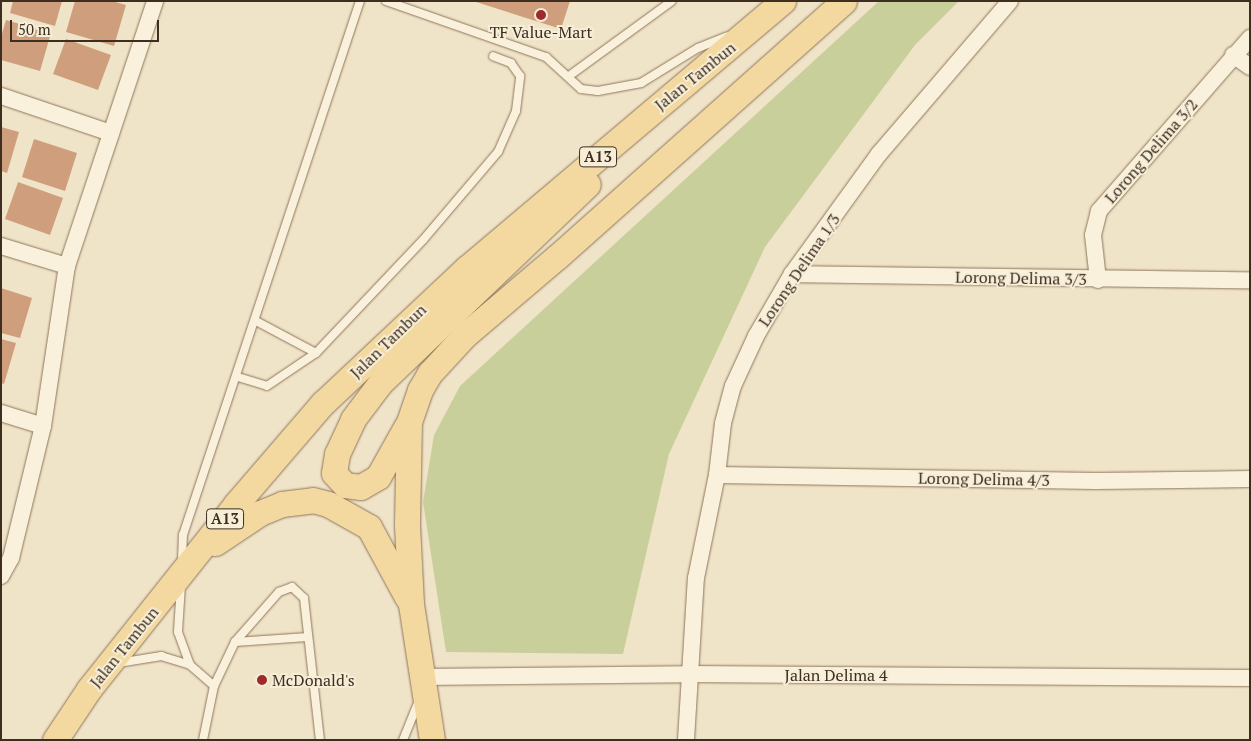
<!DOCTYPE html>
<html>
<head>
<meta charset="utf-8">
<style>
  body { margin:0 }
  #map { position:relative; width:1251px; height:741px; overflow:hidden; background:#f0e4c8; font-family:"PT Serif",serif }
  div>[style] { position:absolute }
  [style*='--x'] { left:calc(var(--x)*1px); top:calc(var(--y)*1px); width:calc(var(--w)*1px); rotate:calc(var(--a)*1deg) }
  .green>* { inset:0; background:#c9cf9b }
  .building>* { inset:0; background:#cf9f7d }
  .roads { filter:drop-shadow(0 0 1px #8d765c) drop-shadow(0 0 1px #8d765c) }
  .service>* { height:8px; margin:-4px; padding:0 4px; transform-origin:4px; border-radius:4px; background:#faf1dc }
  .minor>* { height:16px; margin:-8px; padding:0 8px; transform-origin:8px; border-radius:8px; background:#faf1dc }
  .primary>* { height:25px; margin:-12.5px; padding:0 12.5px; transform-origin:12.5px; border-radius:12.5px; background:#f3d9a0 }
  .dots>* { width:14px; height:14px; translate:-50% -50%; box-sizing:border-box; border:2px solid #f7eed8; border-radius:50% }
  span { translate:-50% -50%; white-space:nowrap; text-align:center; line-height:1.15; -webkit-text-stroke:4px #f7eed8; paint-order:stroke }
  .shield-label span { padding:1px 4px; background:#f7eed8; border:1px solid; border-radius:4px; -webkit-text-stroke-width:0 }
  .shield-label { font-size:15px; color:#3d2e20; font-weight:700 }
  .poi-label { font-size:16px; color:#3d2e20 }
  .left { translate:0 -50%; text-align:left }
  .street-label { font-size:16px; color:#3d2e20 }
  .frame { position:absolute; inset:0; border:2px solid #3d2e20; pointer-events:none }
  .scale { position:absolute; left:10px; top:20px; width:149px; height:22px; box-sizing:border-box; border:2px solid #3d2e20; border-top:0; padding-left:6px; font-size:15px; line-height:18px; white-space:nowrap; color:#3d2e20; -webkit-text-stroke:4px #f7eed8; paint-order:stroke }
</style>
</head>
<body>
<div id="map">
  <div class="green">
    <div style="clip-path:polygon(879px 1px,959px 1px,915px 45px,765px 247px,669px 454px,623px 654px,446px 652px,423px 502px,434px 435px,460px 386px)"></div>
  </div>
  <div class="building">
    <div style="clip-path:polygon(13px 1px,62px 1px,55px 26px,10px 13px)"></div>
    <div style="clip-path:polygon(75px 1px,112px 1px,126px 5px,114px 46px,66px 32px)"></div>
    <div style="clip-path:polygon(473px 1px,570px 1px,561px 29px)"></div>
    <div style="clip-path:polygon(6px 20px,51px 33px,40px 71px,1px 60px,1px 37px)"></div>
    <div style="clip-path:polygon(66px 39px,111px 55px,98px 90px,53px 74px)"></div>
    <div style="clip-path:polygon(1px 127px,19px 132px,7px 173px,1px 171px)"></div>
    <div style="clip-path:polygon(34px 139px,77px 153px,65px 191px,22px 177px)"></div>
    <div style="clip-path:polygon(18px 182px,63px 198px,50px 235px,5px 219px)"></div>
    <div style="clip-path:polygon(1px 288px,32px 298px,20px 338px,1px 333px)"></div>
    <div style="clip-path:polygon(1px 339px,16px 343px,4px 384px,1px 383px)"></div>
  </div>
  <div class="roads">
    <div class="service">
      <div style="--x:386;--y:1;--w:170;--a:19.3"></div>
      <div style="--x:546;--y:57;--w:47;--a:42.4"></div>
      <div style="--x:581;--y:89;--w:17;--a:7"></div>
      <div style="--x:598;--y:91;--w:44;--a:-10.5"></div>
      <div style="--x:641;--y:83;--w:67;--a:-31.6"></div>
      <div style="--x:698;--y:48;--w:31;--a:-22"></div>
      <div style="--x:569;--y:76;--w:127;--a:-36.1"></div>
      <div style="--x:256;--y:321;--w:68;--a:28.1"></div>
      <div style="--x:238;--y:377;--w:30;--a:17"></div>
      <div style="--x:267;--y:386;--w:59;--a:-34"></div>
      <div style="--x:316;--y:353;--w:156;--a:-46.6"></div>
      <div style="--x:423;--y:240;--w:116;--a:-49.6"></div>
      <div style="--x:498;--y:152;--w:45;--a:-66.3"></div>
      <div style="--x:516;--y:111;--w:35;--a:-83"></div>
      <div style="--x:520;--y:76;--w:16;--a:-125"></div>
      <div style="--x:511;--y:63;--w:19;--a:-159"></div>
      <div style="--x:182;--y:561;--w:26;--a:-88"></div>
      <div style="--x:183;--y:535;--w:563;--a:-71.66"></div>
      <div style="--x:181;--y:585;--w:47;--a:93.7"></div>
      <div style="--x:178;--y:632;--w:35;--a:70"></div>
      <div style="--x:235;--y:642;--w:73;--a:-3.9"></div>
      <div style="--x:118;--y:663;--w:44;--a:-9.2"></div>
      <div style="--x:161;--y:656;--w:30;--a:17"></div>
      <div style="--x:190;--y:665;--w:32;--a:41"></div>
      <div style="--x:203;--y:740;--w:55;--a:-78.5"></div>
      <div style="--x:214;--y:686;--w:49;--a:-64.5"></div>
      <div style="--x:235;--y:642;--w:67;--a:-48.7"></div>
      <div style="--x:279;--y:592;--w:14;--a:-21"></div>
      <div style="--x:292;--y:587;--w:16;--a:43"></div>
      <div style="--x:304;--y:598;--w:143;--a:83.6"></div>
      <div style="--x:403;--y:740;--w:40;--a:-68"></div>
    </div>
    <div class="minor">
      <div style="--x:1233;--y:55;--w:21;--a:35"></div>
      <div style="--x:1;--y:96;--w:116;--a:18.6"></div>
      <div style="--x:1;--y:246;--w:69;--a:16.9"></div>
      <div style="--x:792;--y:274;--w:458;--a:0.8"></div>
      <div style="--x:1098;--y:280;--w:45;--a:-96.3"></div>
      <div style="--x:1093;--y:235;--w:25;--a:-76"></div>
      <div style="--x:1099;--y:211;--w:230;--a:-48.9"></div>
      <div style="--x:1;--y:413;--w:44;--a:17.2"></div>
      <div style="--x:717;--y:475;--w:379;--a:0.9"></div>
      <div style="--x:1096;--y:481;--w:154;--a:-0.7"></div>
      <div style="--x:1;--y:576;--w:21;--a:-61"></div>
      <div style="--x:11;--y:558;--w:136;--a:-76.4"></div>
      <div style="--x:43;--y:426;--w:162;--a:-81.5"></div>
      <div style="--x:67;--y:266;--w:279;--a:-71.6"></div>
      <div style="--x:422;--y:677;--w:266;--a:-0.6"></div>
      <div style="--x:688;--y:674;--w:562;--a:0.41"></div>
      <div style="--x:686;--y:740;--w:162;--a:-86.5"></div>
      <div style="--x:696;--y:578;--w:105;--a:-78.5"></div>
      <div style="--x:717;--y:475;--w:52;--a:-83.4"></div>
      <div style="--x:723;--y:423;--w:38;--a:-75"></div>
      <div style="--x:733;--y:386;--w:55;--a:-65.3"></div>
      <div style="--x:756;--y:336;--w:72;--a:-59.9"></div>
      <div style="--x:792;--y:274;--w:148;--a:-54.1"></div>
      <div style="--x:879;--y:154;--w:201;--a:-49.4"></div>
    </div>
    <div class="primary">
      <div style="--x:406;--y:427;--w:57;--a:119.2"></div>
      <div style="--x:378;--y:477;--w:20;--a:150"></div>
      <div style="--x:361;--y:487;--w:16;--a:-173"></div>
      <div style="--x:345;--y:485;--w:16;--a:-133"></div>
      <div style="--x:334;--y:473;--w:19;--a:-81"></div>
      <div style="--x:337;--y:454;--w:38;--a:-65"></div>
      <div style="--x:353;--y:419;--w:46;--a:-52.9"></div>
      <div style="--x:381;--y:382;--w:286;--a:-43.7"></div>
      <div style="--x:215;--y:543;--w:54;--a:-33.7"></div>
      <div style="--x:260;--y:513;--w:24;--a:-22"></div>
      <div style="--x:282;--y:504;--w:31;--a:-7"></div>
      <div style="--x:313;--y:500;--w:16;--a:15"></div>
      <div style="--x:328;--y:504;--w:47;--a:29.3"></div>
      <div style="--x:369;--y:527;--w:80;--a:61.5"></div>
      <div style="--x:55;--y:740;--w:61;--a:-56.3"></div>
      <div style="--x:89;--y:689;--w:236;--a:-51.5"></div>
      <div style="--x:236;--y:504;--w:133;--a:-49.3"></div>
      <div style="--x:323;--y:403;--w:197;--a:-43.2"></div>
      <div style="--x:467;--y:268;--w:414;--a:-40.2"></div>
      <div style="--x:432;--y:740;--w:138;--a:-98.8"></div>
      <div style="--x:411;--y:604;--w:79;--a:-92.9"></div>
      <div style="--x:407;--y:525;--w:103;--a:-88.9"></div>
      <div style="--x:409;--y:422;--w:34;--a:-71"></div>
      <div style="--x:420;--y:390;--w:20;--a:-60"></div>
      <div style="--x:430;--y:373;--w:50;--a:-47.4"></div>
      <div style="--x:464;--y:336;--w:123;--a:-40.4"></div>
      <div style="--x:558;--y:256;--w:383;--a:-41.7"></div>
    </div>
  </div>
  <div class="dots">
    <div style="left:541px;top:15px;background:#9e2a2b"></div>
    <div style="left:262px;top:680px;background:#9e2a2b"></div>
  </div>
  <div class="shield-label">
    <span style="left:598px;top:157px">A13</span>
    <span style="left:225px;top:519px">A13</span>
  </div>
  <div class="poi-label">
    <span style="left:541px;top:32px">TF Value-Mart</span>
    <span class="left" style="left:272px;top:680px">McDonald's</span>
  </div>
  <div class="street-label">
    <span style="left:695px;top:76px;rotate:-39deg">Jalan Tambun</span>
    <span style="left:1151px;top:151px;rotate:-49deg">Lorong Delima 3/2</span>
    <span style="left:799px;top:270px;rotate:-56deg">Lorong Delima 1/3</span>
    <span style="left:1021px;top:278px;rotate:1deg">Lorong Delima 3/3</span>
    <span style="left:388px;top:341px;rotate:-44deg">Jalan Tambun</span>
    <span style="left:984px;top:479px;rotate:1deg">Lorong Delima 4/3</span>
    <span style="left:124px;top:647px;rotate:-51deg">Jalan Tambun</span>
    <span style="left:836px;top:675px">Jalan Delima 4</span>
  </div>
  <div class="frame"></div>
  <div class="scale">50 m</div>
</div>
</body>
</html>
